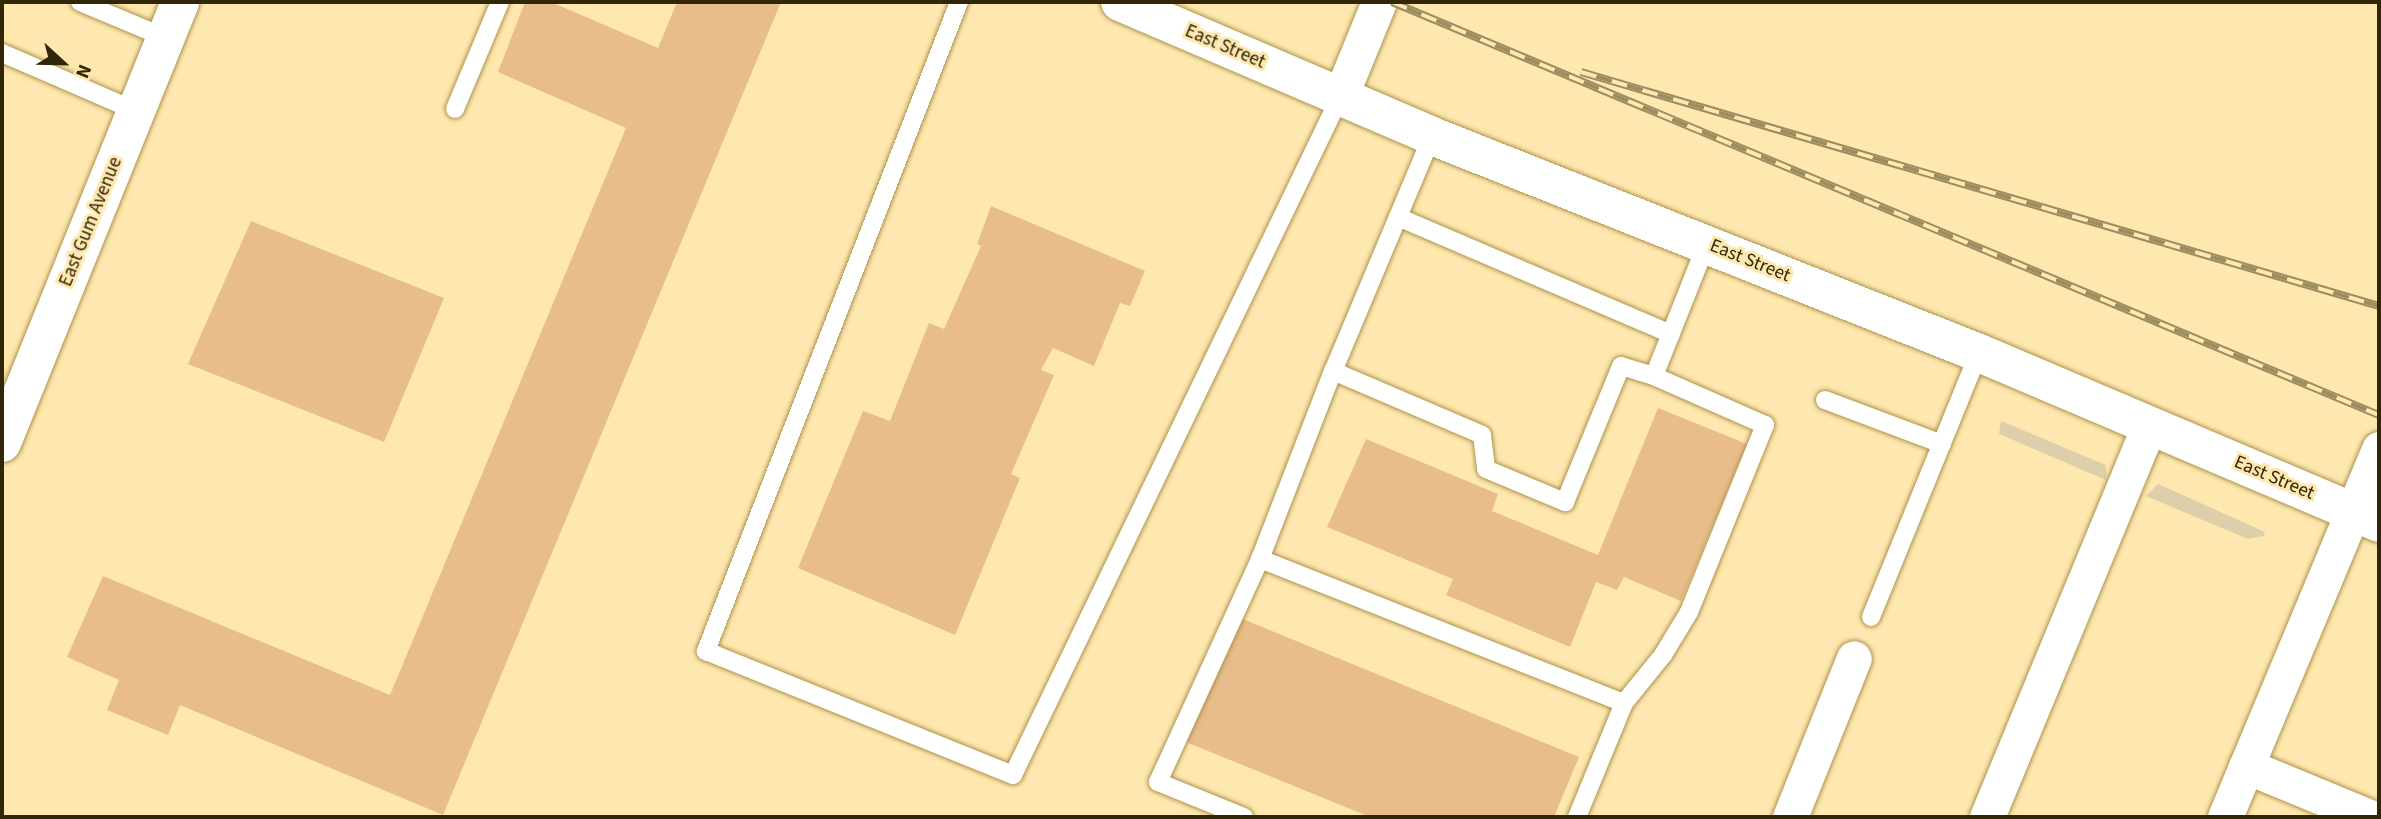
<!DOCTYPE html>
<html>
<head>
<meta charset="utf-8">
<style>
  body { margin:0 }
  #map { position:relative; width:2381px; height:819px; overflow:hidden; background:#fee8af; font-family:"Source Sans 3",sans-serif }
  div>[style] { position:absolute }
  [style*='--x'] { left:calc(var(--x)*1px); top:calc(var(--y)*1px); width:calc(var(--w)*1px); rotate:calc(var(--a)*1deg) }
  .green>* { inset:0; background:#ddcfaa }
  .building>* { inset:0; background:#e9bd8b }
  .roads { filter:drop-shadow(0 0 2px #ad924b) drop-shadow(0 0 2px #ad924b) }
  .service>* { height:18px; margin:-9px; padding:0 9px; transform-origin:9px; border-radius:9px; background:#fff }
  .minor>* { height:35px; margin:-17.5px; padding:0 17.5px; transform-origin:17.5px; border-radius:17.5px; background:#fff }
  .tertiary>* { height:38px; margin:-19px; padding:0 19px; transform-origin:19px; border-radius:19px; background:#fff }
  .secondary>* { height:38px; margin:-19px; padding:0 19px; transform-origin:19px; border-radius:19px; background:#fff }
  .rail>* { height:8px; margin-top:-4px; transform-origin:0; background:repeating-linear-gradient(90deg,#fee8af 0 16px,#9d8c5f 0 32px); box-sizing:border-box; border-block:2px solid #9d8c5f }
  span { translate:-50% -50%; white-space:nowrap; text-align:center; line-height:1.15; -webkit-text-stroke:6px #fee8af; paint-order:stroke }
  .street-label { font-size:19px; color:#312607 }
  .frame { position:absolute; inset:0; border:4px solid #312607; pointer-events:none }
  .north { position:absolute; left:28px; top:28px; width:70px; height:70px; -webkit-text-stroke:5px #fee8af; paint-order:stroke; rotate:112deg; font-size:19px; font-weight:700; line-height:28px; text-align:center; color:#312607 }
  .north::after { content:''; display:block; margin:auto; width:24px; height:32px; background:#312607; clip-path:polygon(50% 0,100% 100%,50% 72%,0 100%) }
</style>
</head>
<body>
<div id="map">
  <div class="green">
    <div style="clip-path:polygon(2001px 421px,2106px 465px,2106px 480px,1999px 434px)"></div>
    <div style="clip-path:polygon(2158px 484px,2265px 532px,2264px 536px,2248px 539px,2146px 496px)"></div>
  </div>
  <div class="building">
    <div style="clip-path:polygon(525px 2px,551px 2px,658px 48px,677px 2px,781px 2px,443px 815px,180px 705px,168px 735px,107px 710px,119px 680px,67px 657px,103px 576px,390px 695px,626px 128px,498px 72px)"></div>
    <div style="clip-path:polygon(991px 206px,1145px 271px,1130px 306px,1120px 303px,1094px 366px,1053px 348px,1041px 370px,1054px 375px,1011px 474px,1020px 478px,955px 635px,798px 568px,863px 411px,890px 421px,929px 323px,944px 329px,981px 246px,977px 244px)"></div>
    <div style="clip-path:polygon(251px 221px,444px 298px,384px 442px,188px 364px)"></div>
    <div style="clip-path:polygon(1658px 408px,1747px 444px,1681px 601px,1624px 577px,1617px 590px,1596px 582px,1570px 647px,1446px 595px,1453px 579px,1327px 527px,1366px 439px,1498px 494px,1492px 511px,1598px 555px)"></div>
    <div style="clip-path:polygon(1238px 617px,1579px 757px,1554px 817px,1370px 817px,1186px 742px)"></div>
  </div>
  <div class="roads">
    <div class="service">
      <div style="--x:80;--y:2;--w:93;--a:22.7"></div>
      <div style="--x:959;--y:2;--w:697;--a:111.3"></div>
      <div style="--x:706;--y:651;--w:331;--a:22"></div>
      <div style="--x:1013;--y:775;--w:753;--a:-64.25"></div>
      <div style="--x:2;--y:53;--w:146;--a:23.4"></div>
      <div style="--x:455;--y:109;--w:116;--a:-67.2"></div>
      <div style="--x:1432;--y:136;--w:255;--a:112.8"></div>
      <div style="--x:1333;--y:371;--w:162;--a:23.2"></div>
      <div style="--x:1482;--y:435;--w:34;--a:83"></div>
      <div style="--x:1486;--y:469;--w:86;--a:22.7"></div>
      <div style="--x:1565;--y:502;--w:147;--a:-67.6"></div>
      <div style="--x:1621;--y:366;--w:34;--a:17"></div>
      <div style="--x:1398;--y:217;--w:297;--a:23.2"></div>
      <div style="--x:1825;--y:400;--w:125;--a:20.6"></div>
      <div style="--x:1260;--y:559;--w:391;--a:21.6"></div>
      <div style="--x:1624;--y:703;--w:123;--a:112.4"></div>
      <div style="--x:1871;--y:617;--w:285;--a:-67.8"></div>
      <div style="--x:1624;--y:703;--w:62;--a:-50.9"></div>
      <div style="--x:1663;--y:655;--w:50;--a:-58.8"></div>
      <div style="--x:1689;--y:612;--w:202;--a:-67.9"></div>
      <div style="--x:1765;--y:425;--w:121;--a:-156.2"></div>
      <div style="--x:1654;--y:376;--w:143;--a:-68.3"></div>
      <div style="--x:1244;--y:817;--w:93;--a:-157.9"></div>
      <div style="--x:1158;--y:782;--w:245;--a:-65.4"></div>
      <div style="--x:1260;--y:559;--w:202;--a:-68.8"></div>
    </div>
    <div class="minor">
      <div style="--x:1340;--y:97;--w:103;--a:-67.7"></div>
      <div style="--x:2246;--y:766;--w:134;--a:22.4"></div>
      <div style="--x:1790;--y:817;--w:171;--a:-68.1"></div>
      <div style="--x:1987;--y:817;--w:424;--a:-67.5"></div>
      <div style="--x:2225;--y:817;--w:399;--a:-67.3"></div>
    </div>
    <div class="tertiary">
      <div style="--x:2;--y:443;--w:476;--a:-68"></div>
    </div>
    <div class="secondary">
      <div style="--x:1120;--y:2;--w:340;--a:23.2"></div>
      <div style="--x:1432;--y:136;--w:588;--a:21.64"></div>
      <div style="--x:1979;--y:353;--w:435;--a:23"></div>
    </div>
  </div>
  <div class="rail">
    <div style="--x:1392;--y:2;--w:1070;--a:22.71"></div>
    <div style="--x:1581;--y:72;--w:832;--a:16.34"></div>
  </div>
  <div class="street-label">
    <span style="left:1225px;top:47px;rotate:23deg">East Street</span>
    <span style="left:91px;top:222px;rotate:-68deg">East Gum Avenue</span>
    <span style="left:1750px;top:261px;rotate:22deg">East Street</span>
    <span style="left:2274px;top:478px;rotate:23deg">East Street</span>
  </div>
  <div class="frame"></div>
  <div class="north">N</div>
</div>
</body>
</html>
